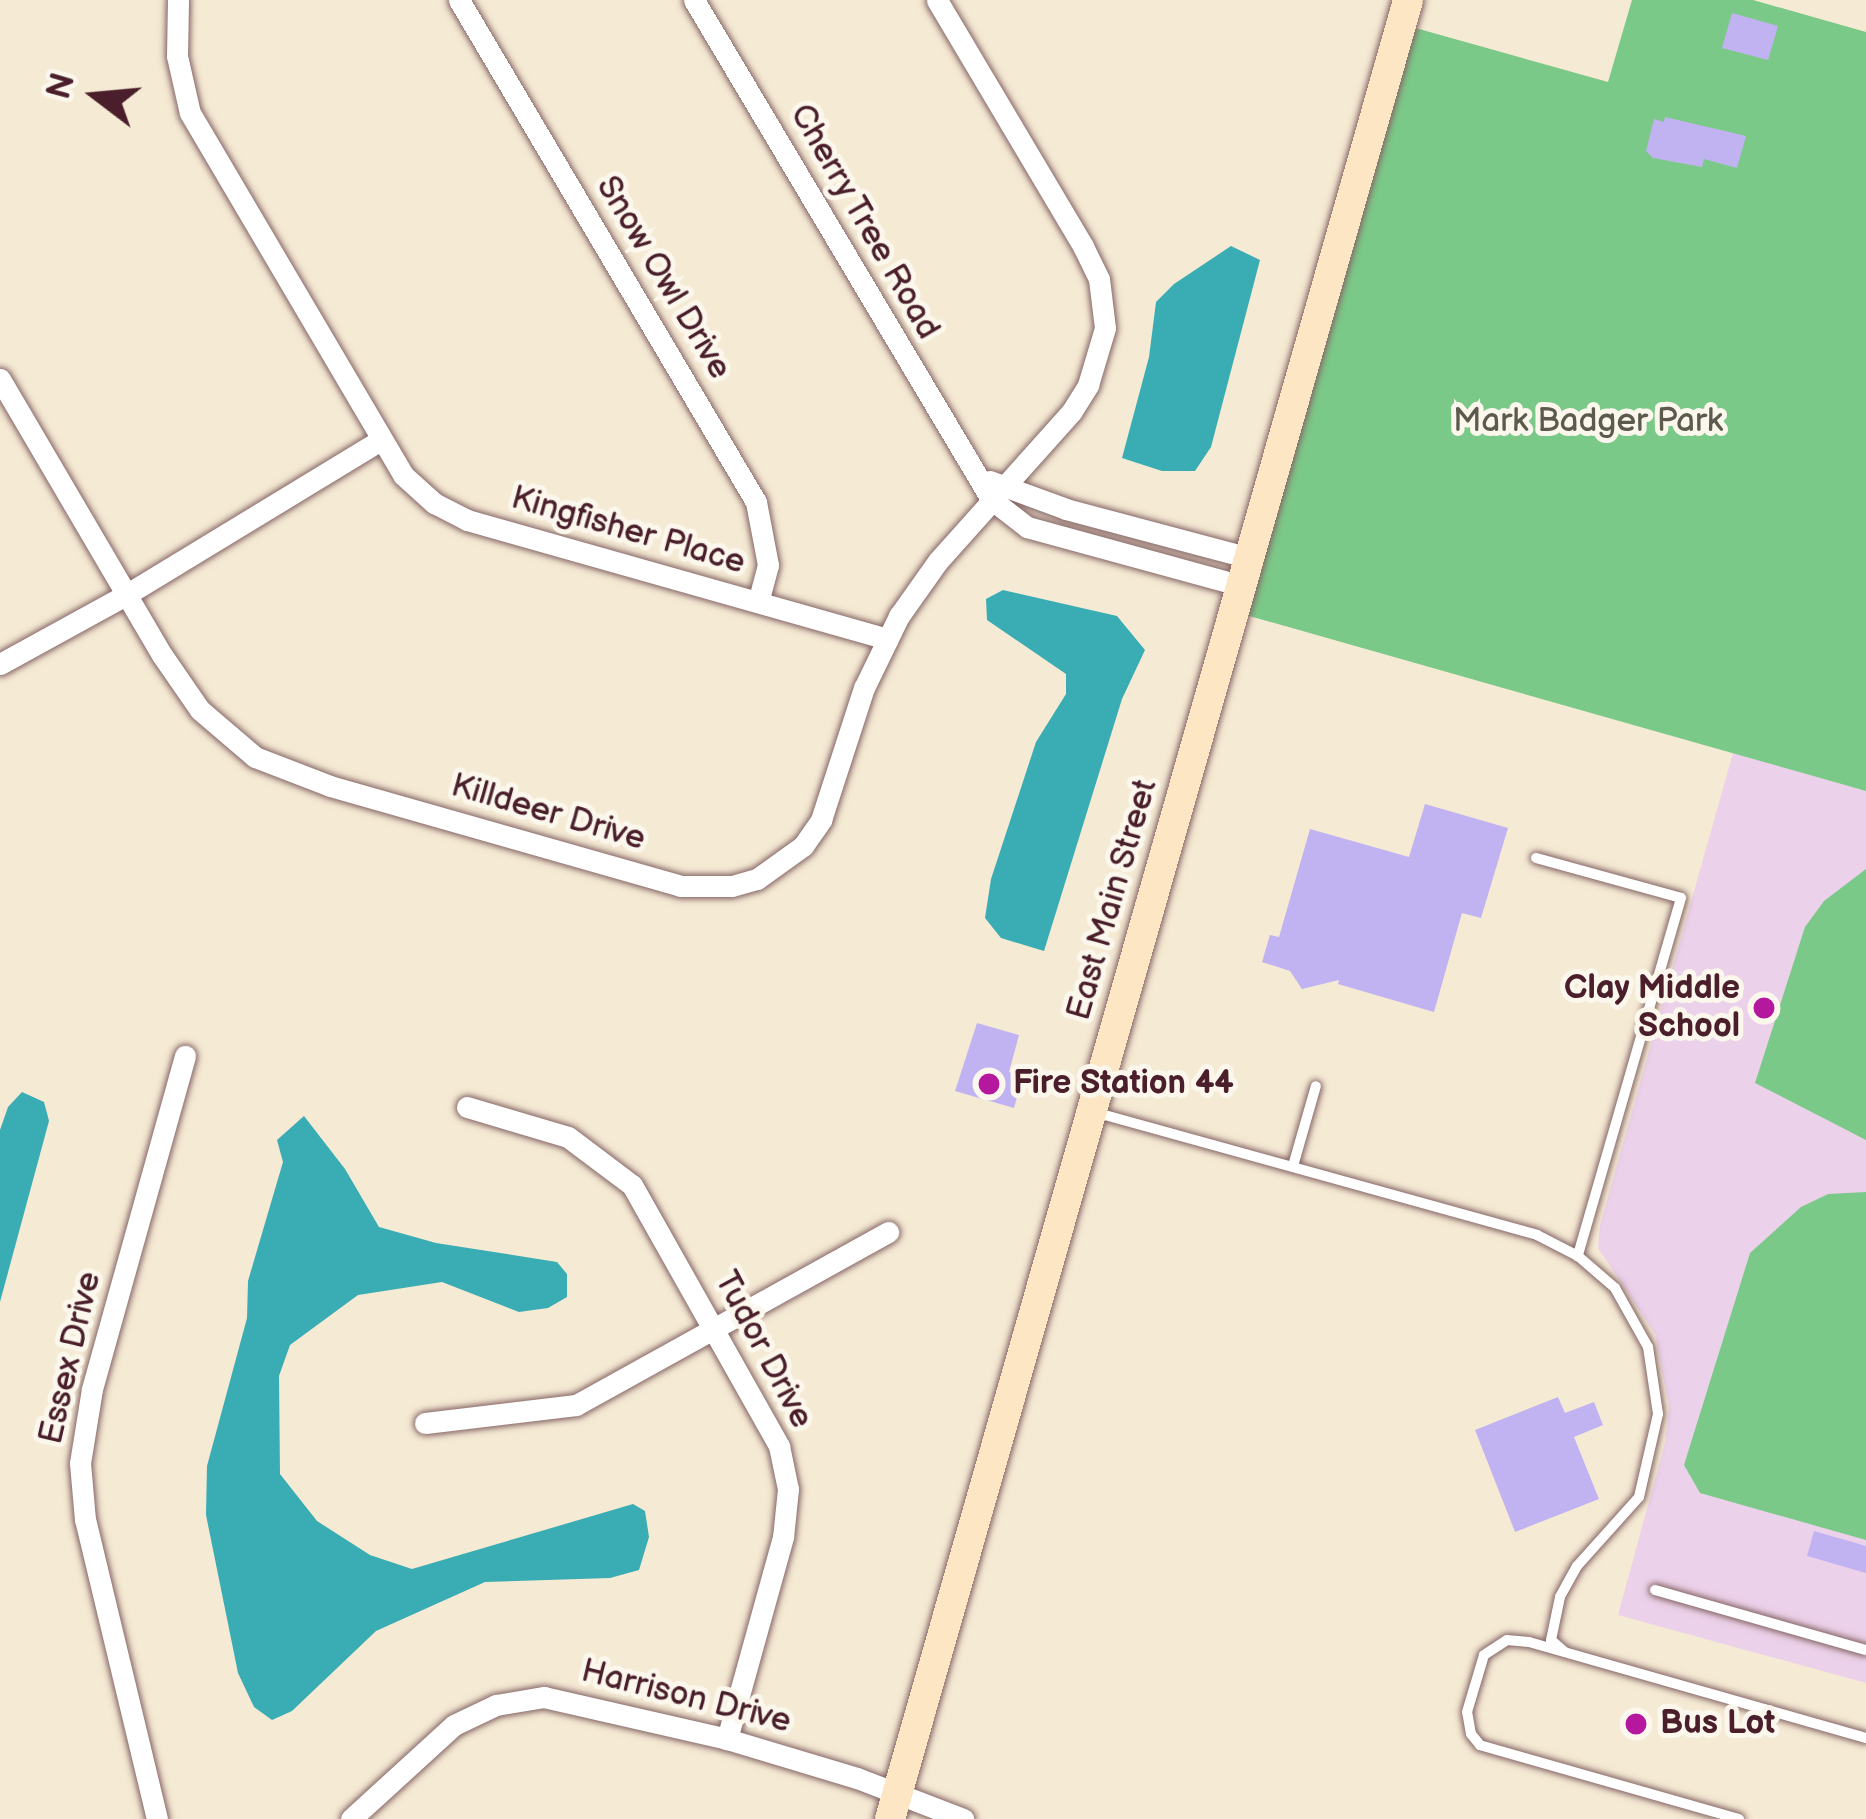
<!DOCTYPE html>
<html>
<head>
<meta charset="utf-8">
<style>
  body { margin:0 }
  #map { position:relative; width:1866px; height:1819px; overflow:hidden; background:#f5ead4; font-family:"Balsamiq Sans",sans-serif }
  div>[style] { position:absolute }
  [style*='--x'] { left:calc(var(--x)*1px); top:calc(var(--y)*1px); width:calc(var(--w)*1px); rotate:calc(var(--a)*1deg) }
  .built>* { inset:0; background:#ecd1ea }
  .green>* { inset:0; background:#7bc989 }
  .water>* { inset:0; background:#3aacb4 }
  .building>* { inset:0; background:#c1b3f2 }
  .roads { filter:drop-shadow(0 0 3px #866666) drop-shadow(0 0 3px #866666) }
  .service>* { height:10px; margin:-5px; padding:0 5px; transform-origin:5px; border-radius:5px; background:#fff }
  .minor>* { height:21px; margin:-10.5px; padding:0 10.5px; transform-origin:10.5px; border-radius:10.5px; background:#fff }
  .secondary>* { height:30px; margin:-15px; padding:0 15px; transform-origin:15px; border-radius:15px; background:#fce6c4 }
  .dots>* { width:33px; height:33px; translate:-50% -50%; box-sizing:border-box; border:6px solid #fbf7ec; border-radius:50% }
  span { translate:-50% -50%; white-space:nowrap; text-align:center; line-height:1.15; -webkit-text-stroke:10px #fbf7ec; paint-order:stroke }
  .street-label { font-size:33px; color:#4a1f2b }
  .park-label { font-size:33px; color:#5b5a4c }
  .poi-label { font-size:33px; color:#4a1f2b; font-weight:700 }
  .right { translate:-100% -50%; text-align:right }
  .left { translate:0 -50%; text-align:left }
  .north { position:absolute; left:36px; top:36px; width:120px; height:120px; -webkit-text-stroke:9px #fbf7ec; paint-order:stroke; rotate:286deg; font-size:33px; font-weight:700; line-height:48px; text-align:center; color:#4a1f2b }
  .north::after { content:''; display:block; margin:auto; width:42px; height:54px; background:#4a1f2b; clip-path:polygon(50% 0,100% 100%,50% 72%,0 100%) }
</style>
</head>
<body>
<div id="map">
  <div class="built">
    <div style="clip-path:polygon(1733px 753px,1866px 791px,1866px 1683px,1618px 1615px,1665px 1443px,1669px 1408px,1655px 1334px,1598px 1248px,1600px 1225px)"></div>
  </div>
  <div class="green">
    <div style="clip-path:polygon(1632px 0,1753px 0,1866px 32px,1866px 791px,1246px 615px,1412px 27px,1608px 82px)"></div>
    <div style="clip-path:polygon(1866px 869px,1866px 1140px,1755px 1083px,1805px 927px,1824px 901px)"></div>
    <div style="clip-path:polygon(1866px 1192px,1866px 1540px,1700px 1493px,1684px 1465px,1750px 1253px,1801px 1207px,1828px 1194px)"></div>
  </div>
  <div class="water">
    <div style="clip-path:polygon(1231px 246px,1260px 260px,1211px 447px,1195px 471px,1162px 471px,1122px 458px,1149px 357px,1156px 302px,1174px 284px)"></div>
    <div style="clip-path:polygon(1003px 590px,1117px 616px,1145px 650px,1122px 699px,1044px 951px,1001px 938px,985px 918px,991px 879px,1036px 742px,1066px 694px,1066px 674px,987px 620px,986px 599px)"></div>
    <div style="clip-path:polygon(22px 1092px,44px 1102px,49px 1121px,0 1302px,0 1130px,8px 1107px)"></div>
    <div style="clip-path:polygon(304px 1116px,345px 1169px,379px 1227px,436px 1243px,557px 1262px,567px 1274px,567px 1297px,548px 1308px,519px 1312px,442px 1282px,358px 1295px,290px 1345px,279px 1376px,280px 1474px,317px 1521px,370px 1555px,412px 1569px,633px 1504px,645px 1511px,649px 1537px,639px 1570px,610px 1578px,485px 1582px,376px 1631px,292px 1711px,272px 1720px,254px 1707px,238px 1673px,206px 1515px,207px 1466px,247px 1318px,248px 1281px,283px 1162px,277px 1140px)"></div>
  </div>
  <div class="building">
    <div style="clip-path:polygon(1732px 13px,1778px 26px,1768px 60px,1722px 48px)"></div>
    <div style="clip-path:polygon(1665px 117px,1746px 136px,1737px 168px,1704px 159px,1702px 167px,1653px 158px,1646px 151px,1654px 119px,1664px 122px)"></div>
    <div style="clip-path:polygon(1425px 804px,1508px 828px,1481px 918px,1462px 913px,1434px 1012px,1338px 984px,1339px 980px,1302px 989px,1290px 971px,1262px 962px,1270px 935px,1279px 937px,1310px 829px,1409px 857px)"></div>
    <div style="clip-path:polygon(977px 1023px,1019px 1035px,1009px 1072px,1023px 1076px,1014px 1108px,955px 1091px)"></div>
    <div style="clip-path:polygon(1558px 1397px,1565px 1413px,1594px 1402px,1603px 1425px,1574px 1437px,1599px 1499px,1515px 1532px,1475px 1430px)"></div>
    <div style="clip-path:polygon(1814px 1531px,1866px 1546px,1866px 1573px,1807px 1556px)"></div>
  </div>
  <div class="roads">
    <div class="service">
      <div style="--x:1536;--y:858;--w:150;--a:15.4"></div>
      <div style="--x:1681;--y:898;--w:373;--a:106.1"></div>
      <div style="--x:1094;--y:1112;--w:460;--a:15.5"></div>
      <div style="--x:1537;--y:1235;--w:46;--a:27.1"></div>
      <div style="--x:1578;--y:1256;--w:49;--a:40.9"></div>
      <div style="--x:1615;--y:1288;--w:68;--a:60.8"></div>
      <div style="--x:1648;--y:1347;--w:68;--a:81.5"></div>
      <div style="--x:1658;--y:1414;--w:85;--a:102.9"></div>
      <div style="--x:1639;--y:1497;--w:93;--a:131.9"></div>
      <div style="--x:1577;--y:1566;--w:35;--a:119"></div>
      <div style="--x:1560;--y:1597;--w:44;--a:101.8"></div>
      <div style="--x:1551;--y:1640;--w:18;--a:41"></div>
      <div style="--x:1293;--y:1166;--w:83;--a:-74"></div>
      <div style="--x:1655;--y:1590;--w:219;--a:15.9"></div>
      <div style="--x:1739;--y:1819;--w:269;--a:-164.1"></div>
      <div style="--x:1480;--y:1745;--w:14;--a:-129"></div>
      <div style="--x:1471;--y:1734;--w:22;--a:-100"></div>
      <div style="--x:1467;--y:1712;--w:59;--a:-73.4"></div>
      <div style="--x:1484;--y:1655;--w:27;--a:-33"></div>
      <div style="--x:1507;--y:1640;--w:22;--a:5"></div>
      <div style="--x:1529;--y:1642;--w:350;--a:15.9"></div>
    </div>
    <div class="minor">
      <div style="--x:178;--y:0;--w:56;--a:91"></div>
      <div style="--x:177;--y:56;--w:58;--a:77.2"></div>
      <div style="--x:190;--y:113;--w:420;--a:59.5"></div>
      <div style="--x:403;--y:475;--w:42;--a:42.1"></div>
      <div style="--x:434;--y:503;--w:37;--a:27"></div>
      <div style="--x:467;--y:520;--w:437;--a:15.8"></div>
      <div style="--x:459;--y:0;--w:583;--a:59.39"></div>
      <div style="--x:756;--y:502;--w:64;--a:79.2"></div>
      <div style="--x:768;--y:565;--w:38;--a:105"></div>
      <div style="--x:694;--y:0;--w:581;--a:59.24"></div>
      <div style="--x:991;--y:499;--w:46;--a:37.9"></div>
      <div style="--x:1027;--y:527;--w:220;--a:15.3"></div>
      <div style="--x:0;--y:379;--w:320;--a:59.6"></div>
      <div style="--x:162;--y:655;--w:67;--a:55.4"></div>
      <div style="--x:200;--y:710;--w:72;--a:40.5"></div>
      <div style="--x:255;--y:757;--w:80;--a:21.1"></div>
      <div style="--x:330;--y:786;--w:364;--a:15.9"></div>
      <div style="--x:680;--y:886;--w:52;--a:0"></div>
      <div style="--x:732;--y:886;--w:26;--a:-16"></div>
      <div style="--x:757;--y:879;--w:57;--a:-35.7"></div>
      <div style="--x:803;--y:846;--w:32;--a:-55"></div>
      <div style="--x:821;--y:820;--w:139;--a:-72"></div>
      <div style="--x:864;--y:688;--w:80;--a:-64.1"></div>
      <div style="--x:899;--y:616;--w:67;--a:-54.7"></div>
      <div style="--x:938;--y:561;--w:201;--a:-48.2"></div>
      <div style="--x:1072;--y:411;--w:31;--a:-58"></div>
      <div style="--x:1088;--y:385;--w:59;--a:-73.4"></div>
      <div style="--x:1105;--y:328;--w:49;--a:-97"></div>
      <div style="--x:1099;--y:279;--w:37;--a:-116"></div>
      <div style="--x:1083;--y:246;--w:286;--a:-120.7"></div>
      <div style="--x:990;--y:481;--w:81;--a:20.2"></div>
      <div style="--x:1066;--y:509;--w:187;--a:14.9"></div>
      <div style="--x:0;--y:664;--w:147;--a:-28.8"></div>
      <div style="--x:129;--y:593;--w:295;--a:-31.3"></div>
      <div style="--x:467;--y:1107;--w:105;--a:16.5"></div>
      <div style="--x:568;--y:1137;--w:80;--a:36.9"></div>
      <div style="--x:632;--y:1185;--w:300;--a:60.6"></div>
      <div style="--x:779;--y:1446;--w:44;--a:78.2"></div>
      <div style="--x:788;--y:1489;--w:48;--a:95.9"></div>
      <div style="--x:783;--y:1537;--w:210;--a:105.5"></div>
      <div style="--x:425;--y:1423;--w:152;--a:-6.8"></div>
      <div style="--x:576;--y:1405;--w:357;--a:-29"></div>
      <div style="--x:157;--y:1819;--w:308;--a:-103.5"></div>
      <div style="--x:85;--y:1520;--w:57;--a:-95"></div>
      <div style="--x:80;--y:1463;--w:75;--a:-80.8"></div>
      <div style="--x:92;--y:1389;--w:346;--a:-74.4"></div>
      <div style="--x:351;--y:1819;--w:139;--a:-42.4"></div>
      <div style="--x:454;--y:1725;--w:47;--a:-25.5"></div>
      <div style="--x:496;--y:1705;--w:49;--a:-9.5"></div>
      <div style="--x:544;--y:1697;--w:188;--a:12.9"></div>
      <div style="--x:727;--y:1739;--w:136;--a:16.7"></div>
      <div style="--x:857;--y:1778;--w:114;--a:21.1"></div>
    </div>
    <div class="secondary">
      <div style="--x:890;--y:1819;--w:1891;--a:-74.1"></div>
    </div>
  </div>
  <div class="dots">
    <div style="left:1764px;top:1008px;background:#b5179e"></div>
    <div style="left:989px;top:1084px;background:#b5179e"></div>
    <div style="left:1636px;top:1724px;background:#b5179e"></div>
  </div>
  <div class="street-label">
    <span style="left:864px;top:222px;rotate:60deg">Cherry Tree Road</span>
    <span style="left:663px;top:278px;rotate:59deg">Snow Owl Drive</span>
    <span style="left:628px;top:531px;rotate:16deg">Kingfisher Place</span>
    <span style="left:548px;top:813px;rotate:16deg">Killdeer Drive</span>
    <span style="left:1113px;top:900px;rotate:-74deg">East Main Street</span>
    <span style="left:763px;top:1350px;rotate:62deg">Tudor Drive</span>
    <span style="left:71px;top:1358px;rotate:-77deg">Essex Drive</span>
    <span style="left:686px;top:1697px;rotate:14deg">Harrison Drive</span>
  </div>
  <div class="park-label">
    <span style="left:1588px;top:422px">Mark Badger Park</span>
  </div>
  <div class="poi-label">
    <span class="right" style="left:1740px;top:1008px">Clay Middle<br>School</span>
    <span class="left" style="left:1013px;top:1084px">Fire Station 44</span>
    <span class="left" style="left:1660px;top:1724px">Bus Lot</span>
  </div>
  <div class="north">N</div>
</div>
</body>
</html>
